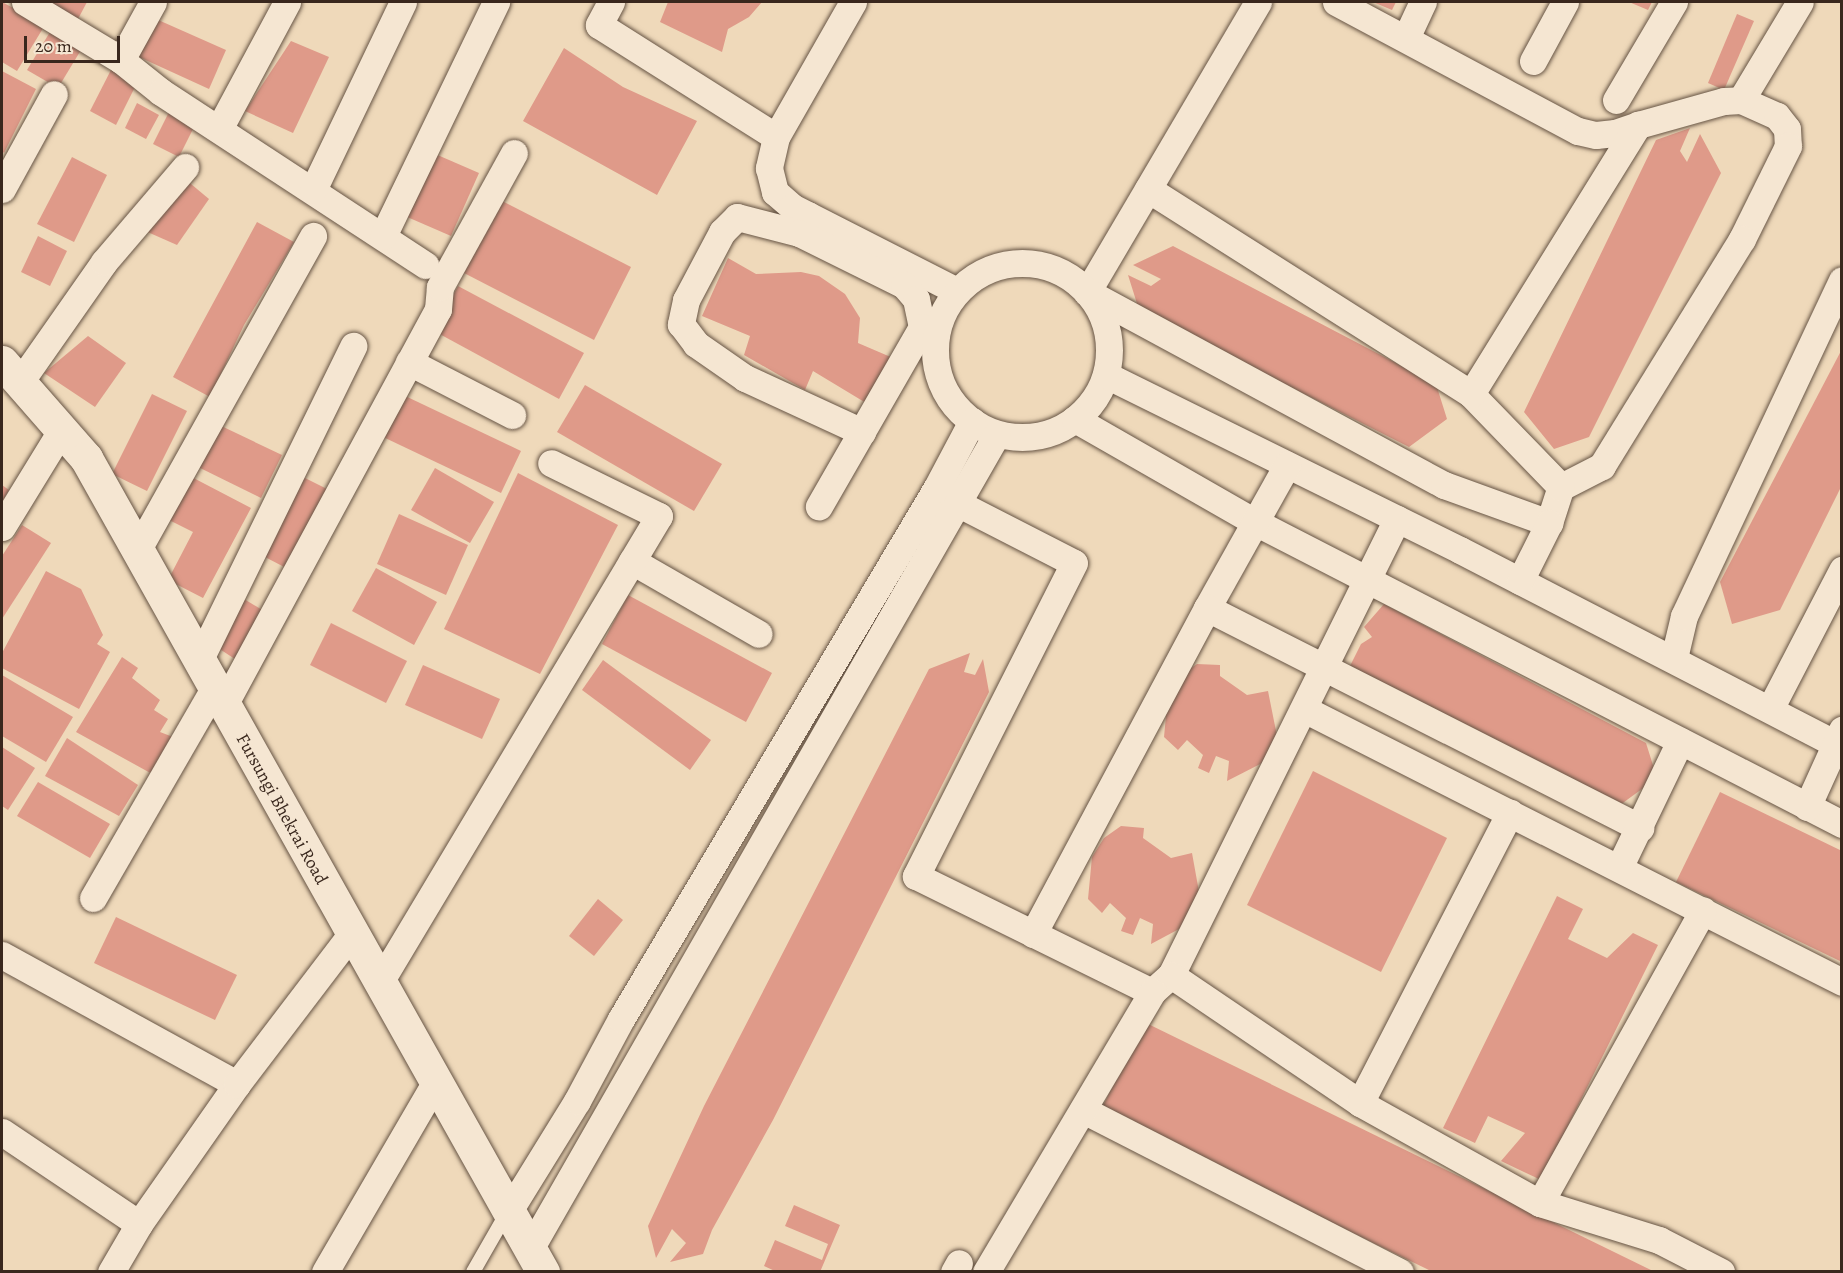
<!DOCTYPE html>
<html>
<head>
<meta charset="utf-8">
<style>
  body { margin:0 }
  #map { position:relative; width:1843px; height:1273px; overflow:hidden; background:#efd9ba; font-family:Alegreya,serif }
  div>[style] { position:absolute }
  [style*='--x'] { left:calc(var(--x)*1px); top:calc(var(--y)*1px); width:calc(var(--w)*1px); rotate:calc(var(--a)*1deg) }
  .building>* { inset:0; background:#df9a89 }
  .roads { filter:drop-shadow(0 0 2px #665444) drop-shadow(0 0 2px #665444) }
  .service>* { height:14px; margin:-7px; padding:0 7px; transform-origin:7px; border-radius:7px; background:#f5e6d2 }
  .minor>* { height:27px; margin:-13.5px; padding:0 13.5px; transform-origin:13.5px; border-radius:13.5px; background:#f5e6d2 }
  .minor>.ring { margin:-13.5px; padding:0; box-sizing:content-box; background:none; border:27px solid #f5e6d2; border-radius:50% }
  .tertiary>* { height:33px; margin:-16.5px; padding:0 16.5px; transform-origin:16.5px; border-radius:16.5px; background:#f5e6d2 }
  span { translate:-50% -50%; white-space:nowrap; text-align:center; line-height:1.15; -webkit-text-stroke:4.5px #f5e6d2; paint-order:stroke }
  .street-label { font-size:18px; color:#39271d }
  .frame { position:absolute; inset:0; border:3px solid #39271d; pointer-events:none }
  .scale { position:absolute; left:24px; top:36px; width:96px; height:27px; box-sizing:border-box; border:3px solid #39271d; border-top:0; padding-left:8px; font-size:18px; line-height:21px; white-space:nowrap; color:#39271d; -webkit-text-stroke:4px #f5e6d2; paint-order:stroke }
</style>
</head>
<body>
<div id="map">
  <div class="building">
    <div style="clip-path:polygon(2px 2px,45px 25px,17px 71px,2px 62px)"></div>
    <div style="clip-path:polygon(47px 2px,87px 2px,78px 19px)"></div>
    <div style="clip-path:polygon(668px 2px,762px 2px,749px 17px,728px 29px,722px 52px,660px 22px)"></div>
    <div style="clip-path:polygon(1373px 2px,1396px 2px,1392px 10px)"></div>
    <div style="clip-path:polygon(1629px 2px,1652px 2px,1648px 10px)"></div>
    <div style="clip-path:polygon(1737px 14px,1754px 21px,1724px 90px,1708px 83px)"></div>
    <div style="clip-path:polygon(156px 19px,226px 50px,209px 89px,139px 57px)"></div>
    <div style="clip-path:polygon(53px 27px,84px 45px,58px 88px,27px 70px)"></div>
    <div style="clip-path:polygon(291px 41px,329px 57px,293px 133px,245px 111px)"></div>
    <div style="clip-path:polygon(564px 48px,623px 87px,697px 121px,657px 195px,523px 121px)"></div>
    <div style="clip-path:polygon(113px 66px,139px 79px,116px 125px,90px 111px)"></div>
    <div style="clip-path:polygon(2px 71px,36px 89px,4px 153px,2px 151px)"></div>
    <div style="clip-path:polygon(137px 103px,159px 115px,146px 139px,125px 128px)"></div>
    <div style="clip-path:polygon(170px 110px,196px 123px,179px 157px,153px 144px)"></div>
    <div style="clip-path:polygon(1690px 128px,1680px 151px,1687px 162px,1700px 134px,1721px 173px,1589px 437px,1554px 449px,1524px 412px,1656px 140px)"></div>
    <div style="clip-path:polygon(426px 150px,479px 173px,451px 236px,398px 213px)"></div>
    <div style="clip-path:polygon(72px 157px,107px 175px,74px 242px,37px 224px)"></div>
    <div style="clip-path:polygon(185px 179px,209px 199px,177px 245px,143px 230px)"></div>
    <div style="clip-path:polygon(502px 201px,631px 267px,594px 340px,464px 273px)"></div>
    <div style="clip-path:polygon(257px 222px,294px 242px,244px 325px,210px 397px,173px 377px)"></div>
    <div style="clip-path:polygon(38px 236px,67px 251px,50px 286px,21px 272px)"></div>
    <div style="clip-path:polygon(1173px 246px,1436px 384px,1447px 419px,1409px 447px,1139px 310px,1128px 275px,1151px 286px,1161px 279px,1133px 265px)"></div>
    <div style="clip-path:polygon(728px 258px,756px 274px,801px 272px,819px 276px,845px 294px,860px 318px,858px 343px,893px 358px,871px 406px,813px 371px,805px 390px,744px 355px,750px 336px,702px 316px)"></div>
    <div style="clip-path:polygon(458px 286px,584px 353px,559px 399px,434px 331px)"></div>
    <div style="clip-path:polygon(88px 336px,126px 363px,95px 407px,44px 373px)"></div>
    <div style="clip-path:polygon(1842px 349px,1842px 485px,1780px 610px,1732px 624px,1720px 582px)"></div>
    <div style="clip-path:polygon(585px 385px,722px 464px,694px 511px,557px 432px)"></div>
    <div style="clip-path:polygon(152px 394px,187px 411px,147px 491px,112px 474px)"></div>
    <div style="clip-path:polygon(401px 394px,521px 451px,501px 493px,381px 436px)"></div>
    <div style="clip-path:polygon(215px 423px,282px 455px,261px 498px,194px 465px)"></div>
    <div style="clip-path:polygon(435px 468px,494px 502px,470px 543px,411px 510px)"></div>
    <div style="clip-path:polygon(182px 472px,251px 508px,203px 598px,168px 580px,193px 532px,159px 515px)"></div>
    <div style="clip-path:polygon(518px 473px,618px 525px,540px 674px,444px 629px)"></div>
    <div style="clip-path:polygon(303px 477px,331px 491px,292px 571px,263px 556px)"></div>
    <div style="clip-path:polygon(2px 485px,9px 490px,2px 502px)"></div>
    <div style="clip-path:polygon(399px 514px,468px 545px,446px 595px,377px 564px)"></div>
    <div style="clip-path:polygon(22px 525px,51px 543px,2px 619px,2px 556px)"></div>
    <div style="clip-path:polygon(376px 568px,437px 602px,414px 645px,352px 611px)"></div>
    <div style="clip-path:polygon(46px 571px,81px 589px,103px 635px,97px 644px,110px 652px,79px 709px,2px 668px,2px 653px)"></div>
    <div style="clip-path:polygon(628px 595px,772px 673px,746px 722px,602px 644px)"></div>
    <div style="clip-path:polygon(244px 599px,269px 614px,241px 663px,215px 646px)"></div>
    <div style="clip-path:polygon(1384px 604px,1646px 743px,1657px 778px,1620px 805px,1349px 668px,1361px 644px,1372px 637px,1364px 627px)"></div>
    <div style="clip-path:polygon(331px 623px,407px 661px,386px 703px,310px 665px)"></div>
    <div style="clip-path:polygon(970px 653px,964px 672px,975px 675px,983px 659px,989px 692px,773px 1120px,712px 1230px,703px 1254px,670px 1262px,686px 1243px,672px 1229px,656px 1258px,648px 1226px,704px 1106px,929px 669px)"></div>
    <div style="clip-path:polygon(122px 657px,138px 668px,132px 678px,160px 700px,154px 710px,168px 719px,160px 732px,173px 737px,154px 775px,76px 732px)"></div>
    <div style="clip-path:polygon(603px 660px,711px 740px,690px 770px,582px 690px)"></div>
    <div style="clip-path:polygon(1197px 664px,1220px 665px,1220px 676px,1247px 695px,1268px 691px,1278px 741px,1270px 759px,1227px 781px,1229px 761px,1216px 756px,1209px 773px,1198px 768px,1203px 755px,1187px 740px,1178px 750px,1164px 737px,1168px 695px,1180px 676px)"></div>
    <div style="clip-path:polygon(423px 665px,500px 699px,482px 739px,405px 705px)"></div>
    <div style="clip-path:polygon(2px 675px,73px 717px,46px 762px,2px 736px)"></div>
    <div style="clip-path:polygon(67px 738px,138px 785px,119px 816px,45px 776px)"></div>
    <div style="clip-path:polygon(2px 747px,35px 768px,8px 810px,2px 806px)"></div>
    <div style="clip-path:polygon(1313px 771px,1447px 838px,1381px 972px,1247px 905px)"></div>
    <div style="clip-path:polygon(38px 782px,110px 824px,90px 858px,17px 816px)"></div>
    <div style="clip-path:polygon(1720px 792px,1842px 851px,1842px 962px,1676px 882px)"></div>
    <div style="clip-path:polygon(1121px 826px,1144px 828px,1143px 838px,1171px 858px,1192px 853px,1201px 903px,1194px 921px,1151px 944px,1153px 924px,1140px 918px,1133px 935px,1121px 931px,1126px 918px,1110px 903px,1102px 913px,1088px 899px,1092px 857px,1104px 838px)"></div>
    <div style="clip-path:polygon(1557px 896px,1583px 909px,1568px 939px,1607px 958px,1633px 933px,1658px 945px,1541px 1180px,1501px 1161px,1525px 1133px,1488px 1116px,1475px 1143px,1443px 1128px)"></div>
    <div style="clip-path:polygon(598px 899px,623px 920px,594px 956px,569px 936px)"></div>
    <div style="clip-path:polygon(116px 917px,237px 975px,215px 1020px,94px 963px)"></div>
    <div style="clip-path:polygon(1144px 1022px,1655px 1272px,1433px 1272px,1101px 1110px)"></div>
    <div style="clip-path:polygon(794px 1205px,840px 1225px,820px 1272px,777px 1272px,764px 1266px,775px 1240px,822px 1260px,828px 1244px,785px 1226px)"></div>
  </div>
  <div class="roads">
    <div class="service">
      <div style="--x:473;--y:1272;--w:70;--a:-60.2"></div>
    </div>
    <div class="minor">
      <div style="--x:25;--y:2;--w:112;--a:31.1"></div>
      <div style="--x:121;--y:60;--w:51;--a:38.7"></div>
      <div style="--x:161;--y:92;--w:316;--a:33.2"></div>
      <div style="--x:611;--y:2;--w:26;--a:118"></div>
      <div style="--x:599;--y:25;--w:209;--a:32.3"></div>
      <div style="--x:853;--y:2;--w:155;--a:119.7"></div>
      <div style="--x:776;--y:137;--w:32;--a:103"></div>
      <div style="--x:769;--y:168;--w:25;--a:76"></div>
      <div style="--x:775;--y:192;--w:23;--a:41"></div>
      <div style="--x:792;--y:207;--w:185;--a:27"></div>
      <div style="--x:1258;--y:2;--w:337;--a:120.5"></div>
      <div style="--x:1087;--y:292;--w:406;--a:28.4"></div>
      <div style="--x:1444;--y:485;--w:112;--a:19.9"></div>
      <div style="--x:1549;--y:523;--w:38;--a:-72"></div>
      <div style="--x:1336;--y:2;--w:274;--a:28.1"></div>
      <div style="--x:1578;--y:131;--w:18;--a:13"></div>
      <div style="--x:1596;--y:135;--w:19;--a:-6"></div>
      <div style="--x:1615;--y:133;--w:24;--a:-19"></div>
      <div style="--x:1638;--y:125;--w:89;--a:-15.6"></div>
      <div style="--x:1724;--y:101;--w:17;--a:-3"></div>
      <div style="--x:1741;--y:100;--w:39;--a:24"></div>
      <div style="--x:1777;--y:116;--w:16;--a:52"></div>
      <div style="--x:1787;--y:129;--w:17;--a:87"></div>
      <div style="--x:1788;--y:146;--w:104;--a:116.3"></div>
      <div style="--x:1742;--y:239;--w:267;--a:121.7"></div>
      <div style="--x:1602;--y:466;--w:46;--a:152.9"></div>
      <div style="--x:1561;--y:487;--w:129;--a:-134.1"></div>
      <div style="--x:1471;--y:394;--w:317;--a:-58.2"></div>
      <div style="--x:1406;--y:38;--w:40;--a:-65"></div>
      <div style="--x:121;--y:60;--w:66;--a:-61.1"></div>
      <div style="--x:1533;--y:61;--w:67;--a:-61.5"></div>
      <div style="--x:1616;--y:100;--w:114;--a:-59.4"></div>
      <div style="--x:1741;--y:100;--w:114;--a:-59"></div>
      <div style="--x:219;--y:129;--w:144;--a:-61.8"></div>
      <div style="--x:2;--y:189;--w:108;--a:-61.3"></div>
      <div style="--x:1148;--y:189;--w:383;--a:32.4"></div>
      <div style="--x:313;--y:190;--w:208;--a:-64.4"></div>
      <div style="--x:808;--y:215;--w:20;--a:117"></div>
      <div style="--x:799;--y:233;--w:64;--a:-165.5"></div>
      <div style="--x:737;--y:217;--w:21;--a:135"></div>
      <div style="--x:722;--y:232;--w:77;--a:117.9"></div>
      <div style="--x:686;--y:300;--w:25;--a:102"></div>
      <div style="--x:681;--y:324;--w:25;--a:53"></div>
      <div style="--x:696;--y:344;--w:60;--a:34.8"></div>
      <div style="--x:745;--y:378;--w:129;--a:24.8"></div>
      <div style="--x:799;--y:233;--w:117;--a:26.3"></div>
      <div style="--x:904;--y:285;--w:18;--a:49"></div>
      <div style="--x:916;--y:299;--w:29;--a:78"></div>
      <div style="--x:922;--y:327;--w:207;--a:119.9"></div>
      <div style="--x:383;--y:236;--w:260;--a:-64.2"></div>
      <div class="ring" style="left:935px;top:263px;width:147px;height:147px"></div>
      <div style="--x:409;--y:362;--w:116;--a:27.2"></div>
      <div style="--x:1106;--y:375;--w:395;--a:26.3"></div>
      <div style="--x:1460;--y:550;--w:430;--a:27.3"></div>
      <div style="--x:20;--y:382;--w:146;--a:-55"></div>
      <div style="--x:104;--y:262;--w:125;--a:-49.5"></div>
      <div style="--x:1075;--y:419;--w:207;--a:29.8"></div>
      <div style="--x:1255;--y:522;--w:660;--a:27.22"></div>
      <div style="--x:1287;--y:465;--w:164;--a:119.2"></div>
      <div style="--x:1207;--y:608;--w:486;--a:26.9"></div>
      <div style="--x:957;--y:503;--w:131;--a:27.1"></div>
      <div style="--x:1074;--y:563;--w:351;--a:116.8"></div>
      <div style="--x:916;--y:876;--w:263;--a:26.2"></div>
      <div style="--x:1152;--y:992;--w:25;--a:-42"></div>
      <div style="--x:1171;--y:975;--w:509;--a:-63.64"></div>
      <div style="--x:2;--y:527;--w:115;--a:-58.5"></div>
      <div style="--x:137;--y:551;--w:361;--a:-60.8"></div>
      <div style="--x:632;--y:561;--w:146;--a:29.9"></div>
      <div style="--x:1520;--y:581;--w:65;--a:-63.4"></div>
      <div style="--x:1674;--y:658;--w:43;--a:-76.6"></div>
      <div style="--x:1684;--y:616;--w:371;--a:-64.8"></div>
      <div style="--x:199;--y:661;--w:351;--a:-63.9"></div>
      <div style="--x:224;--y:705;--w:450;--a:-61.6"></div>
      <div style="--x:438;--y:309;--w:22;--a:-85"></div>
      <div style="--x:440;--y:287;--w:153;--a:-61.1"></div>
      <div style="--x:1304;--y:709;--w:603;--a:26.9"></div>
      <div style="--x:1770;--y:709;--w:157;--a:-62.6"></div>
      <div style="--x:1807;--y:807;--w:85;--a:-65.6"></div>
      <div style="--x:1619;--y:868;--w:141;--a:-64.3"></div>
      <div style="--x:93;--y:898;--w:242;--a:-60"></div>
      <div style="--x:1033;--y:934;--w:370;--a:-61.9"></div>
      <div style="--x:2;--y:955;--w:268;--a:28.8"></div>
      <div style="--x:1171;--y:975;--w:228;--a:34.1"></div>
      <div style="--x:1360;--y:1103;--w:206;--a:29.1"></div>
      <div style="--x:1540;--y:1203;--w:125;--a:17.3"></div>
      <div style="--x:1659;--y:1240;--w:70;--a:27.3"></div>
      <div style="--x:380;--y:982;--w:543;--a:-59.09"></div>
      <div style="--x:659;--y:516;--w:120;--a:-153.9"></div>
      <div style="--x:1360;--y:1103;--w:327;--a:-62.7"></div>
      <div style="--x:1083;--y:1110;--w:356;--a:27.1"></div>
      <div style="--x:2;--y:1132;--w:165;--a:33.9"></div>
      <div style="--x:1540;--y:1203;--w:335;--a:-60.9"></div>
      <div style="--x:509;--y:1211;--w:129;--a:-58.3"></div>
      <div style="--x:577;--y:1101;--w:93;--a:-61.8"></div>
      <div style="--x:621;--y:1019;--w:617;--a:-59.28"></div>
      <div style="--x:936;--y:489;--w:77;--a:-62.1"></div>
      <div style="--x:530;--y:1249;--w:939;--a:-60.19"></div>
      <div style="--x:111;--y:1272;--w:56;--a:-59.7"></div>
      <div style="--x:139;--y:1224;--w:171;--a:-55"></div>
      <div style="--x:237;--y:1084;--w:190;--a:-52.7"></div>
      <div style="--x:325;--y:1272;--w:221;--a:-59.8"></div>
      <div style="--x:954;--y:1272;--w:10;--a:-61"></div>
      <div style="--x:986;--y:1272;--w:326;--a:-59.3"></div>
    </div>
    <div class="tertiary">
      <div style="--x:2;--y:362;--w:128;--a:48.8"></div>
      <div style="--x:86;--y:458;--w:934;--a:60.69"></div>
    </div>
  </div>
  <div class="street-label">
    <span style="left:282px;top:809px;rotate:61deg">Fursungi Bhekrai Road</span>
  </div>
  <div class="frame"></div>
  <div class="scale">20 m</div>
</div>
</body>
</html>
